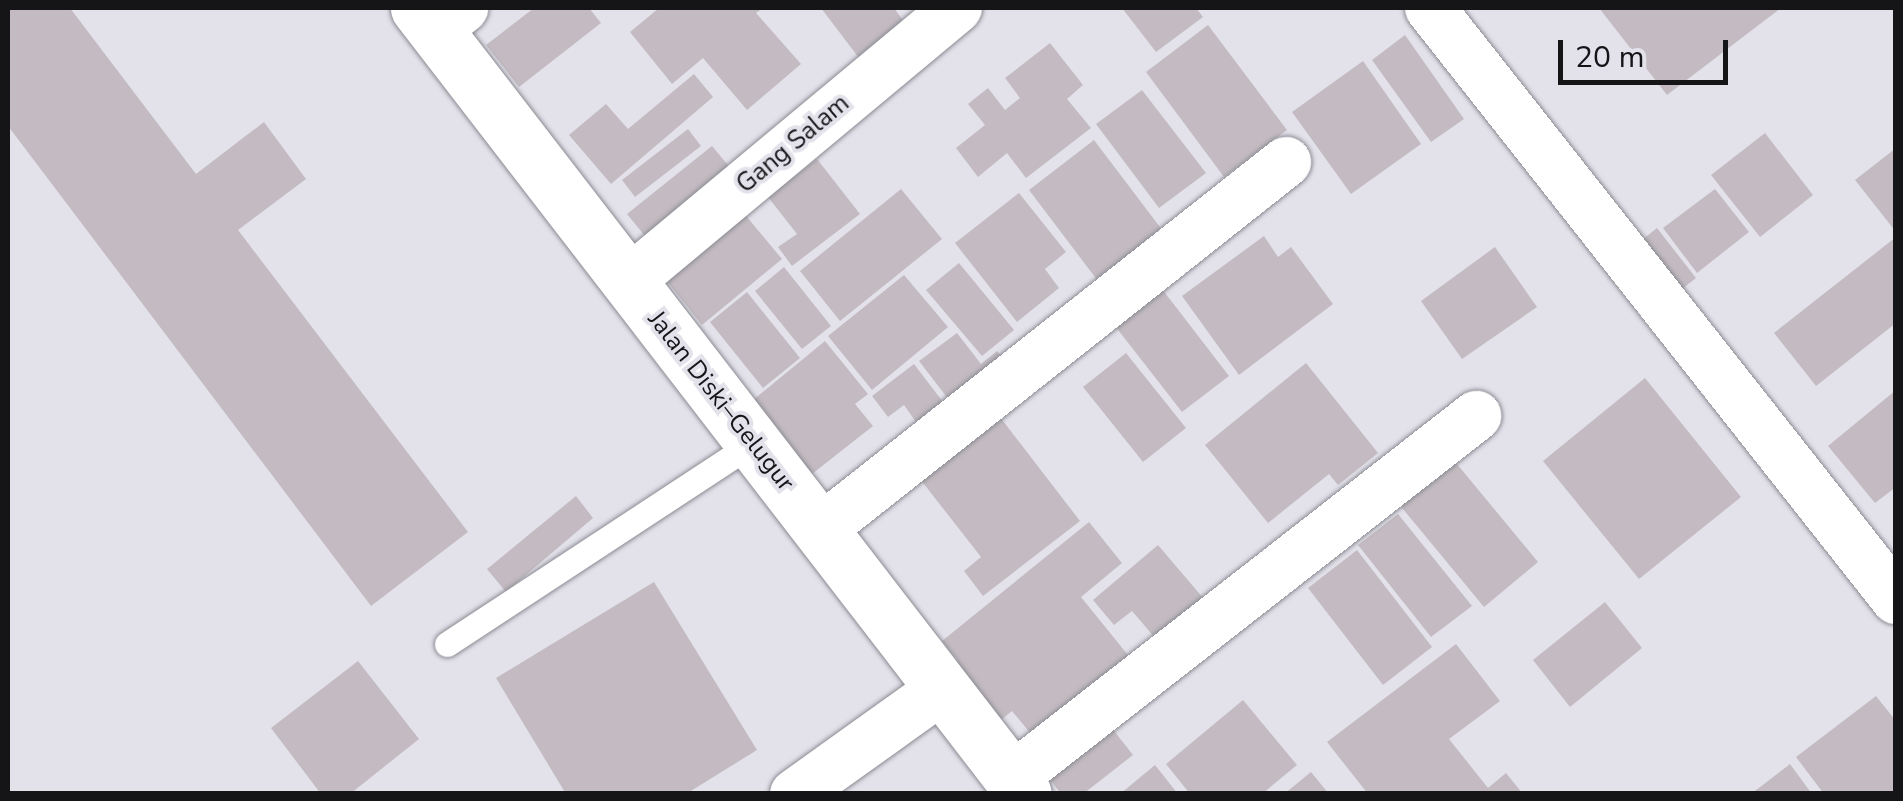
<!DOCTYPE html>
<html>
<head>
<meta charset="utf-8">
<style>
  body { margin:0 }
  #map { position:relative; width:1903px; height:801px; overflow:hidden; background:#e3e2eb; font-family:"Nunito Sans",sans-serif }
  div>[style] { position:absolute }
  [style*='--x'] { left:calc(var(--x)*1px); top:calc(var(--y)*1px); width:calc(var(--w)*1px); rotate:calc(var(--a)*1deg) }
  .building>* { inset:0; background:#c3bbc1 }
  .roads { filter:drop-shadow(0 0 2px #8b8b93) drop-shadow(0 0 2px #8b8b93) }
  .lane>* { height:25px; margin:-12.5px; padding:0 12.5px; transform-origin:12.5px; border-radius:12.5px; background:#fff }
  .street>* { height:50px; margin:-25px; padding:0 25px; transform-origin:25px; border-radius:25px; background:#fff }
  .secondary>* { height:55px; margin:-27.5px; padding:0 27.5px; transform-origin:27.5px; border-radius:27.5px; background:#fff }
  span { translate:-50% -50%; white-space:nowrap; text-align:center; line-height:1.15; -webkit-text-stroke:8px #e3e2eb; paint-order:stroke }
  .street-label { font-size:25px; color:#151518 }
  .frame { position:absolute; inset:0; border:10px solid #151518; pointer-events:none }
  .scale { position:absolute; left:1558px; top:40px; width:170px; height:45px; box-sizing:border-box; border:5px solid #151518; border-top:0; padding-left:12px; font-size:30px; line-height:35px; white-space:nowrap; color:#151518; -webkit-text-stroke:8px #e3e2eb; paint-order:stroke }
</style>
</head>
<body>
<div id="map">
  <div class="building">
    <div style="clip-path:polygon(8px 8px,70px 8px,196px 174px,264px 122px,306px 179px,238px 230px,468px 532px,371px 606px,8px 126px)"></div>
    <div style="clip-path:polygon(534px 8px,589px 8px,601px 23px,519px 87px,486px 45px)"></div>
    <div style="clip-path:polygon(659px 8px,763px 8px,756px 13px,801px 64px,747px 110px,703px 58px,672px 84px,630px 32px)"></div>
    <div style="clip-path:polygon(821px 8px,894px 8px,911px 31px,865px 66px)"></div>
    <div style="clip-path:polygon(1122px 8px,1196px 8px,1203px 17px,1156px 52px)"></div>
    <div style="clip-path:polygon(1599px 8px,1781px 8px,1667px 95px)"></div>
    <div style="clip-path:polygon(1208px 25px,1287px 130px,1224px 177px,1146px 72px)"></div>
    <div style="clip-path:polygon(1405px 35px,1464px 119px,1431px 142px,1372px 60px)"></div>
    <div style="clip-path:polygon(1050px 43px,1083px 85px,1067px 99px,1091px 128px,1026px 178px,1007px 153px,978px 177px,956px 148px,985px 125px,968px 104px,988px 88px,1005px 110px,1020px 98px,1005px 78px)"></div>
    <div style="clip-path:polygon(1363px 61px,1421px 144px,1351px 194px,1292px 112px)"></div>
    <div style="clip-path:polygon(694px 74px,713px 97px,611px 184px,569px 135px,606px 104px,628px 129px)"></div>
    <div style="clip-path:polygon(1142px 90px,1206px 173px,1159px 208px,1096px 124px)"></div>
    <div style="clip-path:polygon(688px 129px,701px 146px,635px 197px,622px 180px)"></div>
    <div style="clip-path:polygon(1765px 133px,1813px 195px,1760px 237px,1711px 175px)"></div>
    <div style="clip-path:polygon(1094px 140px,1169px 239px,1104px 289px,1029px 190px)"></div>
    <div style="clip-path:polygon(712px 146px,742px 182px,658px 252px,627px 214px)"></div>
    <div style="clip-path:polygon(1896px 148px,1896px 232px,1855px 180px)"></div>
    <div style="clip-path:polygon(817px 159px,860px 214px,792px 266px,778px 247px,797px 234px,768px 197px)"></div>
    <div style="clip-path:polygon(901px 189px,942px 239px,840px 321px,800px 271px)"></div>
    <div style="clip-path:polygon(1715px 189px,1749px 232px,1697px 273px,1663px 228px)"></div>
    <div style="clip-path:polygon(1019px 193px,1066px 252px,1045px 269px,1059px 288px,1017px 322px,955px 243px)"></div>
    <div style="clip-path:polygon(732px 199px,782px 259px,702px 325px,653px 264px)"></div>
    <div style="clip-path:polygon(1657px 228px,1696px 278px,1667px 301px,1627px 252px)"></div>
    <div style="clip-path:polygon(1264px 236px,1278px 257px,1291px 247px,1333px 304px,1239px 375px,1182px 296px)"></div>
    <div style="clip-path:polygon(1896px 237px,1896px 323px,1816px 386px,1774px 333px)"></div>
    <div style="clip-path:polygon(1495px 247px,1537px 307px,1462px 359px,1421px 301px)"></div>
    <div style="clip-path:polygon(959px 263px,1014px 330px,982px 356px,926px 290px)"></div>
    <div style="clip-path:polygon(784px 267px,831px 326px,802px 349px,755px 291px)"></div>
    <div style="clip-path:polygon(904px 275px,948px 327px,872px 390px,828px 336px)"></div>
    <div style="clip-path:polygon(1162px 289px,1229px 376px,1182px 412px,1115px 326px)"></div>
    <div style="clip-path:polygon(747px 292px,800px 358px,763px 388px,710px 322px)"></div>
    <div style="clip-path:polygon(957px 333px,981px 364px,997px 351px,1013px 371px,959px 413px,919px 361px)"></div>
    <div style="clip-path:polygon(825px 341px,868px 394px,855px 404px,873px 426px,812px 474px,753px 400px)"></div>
    <div style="clip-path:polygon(1126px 353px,1186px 428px,1143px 462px,1083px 387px)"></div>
    <div style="clip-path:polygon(1306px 363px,1378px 453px,1338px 485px,1329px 474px,1268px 523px,1205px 445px)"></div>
    <div style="clip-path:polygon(914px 364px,956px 419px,928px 439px,904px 405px,888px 417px,872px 396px)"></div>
    <div style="clip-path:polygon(1645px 378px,1741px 497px,1639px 579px,1543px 461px)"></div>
    <div style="clip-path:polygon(1896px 390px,1896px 487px,1875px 503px,1828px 446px)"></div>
    <div style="clip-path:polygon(1000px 417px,1080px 521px,983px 596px,964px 571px,981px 557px,920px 479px)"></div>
    <div style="clip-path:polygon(1452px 458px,1538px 562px,1484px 607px,1398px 503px)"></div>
    <div style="clip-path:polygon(576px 496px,593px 518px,506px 592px,487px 569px)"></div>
    <div style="clip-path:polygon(1398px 514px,1472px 606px,1431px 637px,1358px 545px)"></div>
    <div style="clip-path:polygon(1089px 522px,1122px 563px,1081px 597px,1136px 665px,1040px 745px,1012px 711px,996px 724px,950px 667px,958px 661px,942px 641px)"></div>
    <div style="clip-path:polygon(1158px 545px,1204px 599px,1156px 639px,1132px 611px,1114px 625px,1093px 600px)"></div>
    <div style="clip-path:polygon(1357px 550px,1432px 647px,1383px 685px,1308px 588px)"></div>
    <div style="clip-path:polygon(654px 582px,757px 750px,686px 794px,566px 794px,496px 678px)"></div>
    <div style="clip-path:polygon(1605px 602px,1642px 648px,1570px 707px,1533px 660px)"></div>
    <div style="clip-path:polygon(1456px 644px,1500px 701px,1449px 739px,1488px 788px,1506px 773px,1523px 794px,1368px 794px,1327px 742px)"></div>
    <div style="clip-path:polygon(358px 661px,419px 739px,350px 794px,321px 794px,271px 728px)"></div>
    <div style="clip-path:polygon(1876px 696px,1896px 721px,1896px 794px,1824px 794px,1796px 757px)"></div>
    <div style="clip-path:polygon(1243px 700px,1297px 765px,1262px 794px,1190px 794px,1166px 764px)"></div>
    <div style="clip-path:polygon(1104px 718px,1133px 755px,1083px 794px,1061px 794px,1041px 767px)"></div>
    <div style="clip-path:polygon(1790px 764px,1812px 794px,1751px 794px)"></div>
    <div style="clip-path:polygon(1155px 765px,1178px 794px,1120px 794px)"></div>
    <div style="clip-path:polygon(1311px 772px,1329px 794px,1284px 794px)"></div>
  </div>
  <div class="roads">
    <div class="lane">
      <div style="--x:447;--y:644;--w:366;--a:-33.3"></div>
    </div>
    <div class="street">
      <div style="--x:1430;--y:8;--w:753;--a:51.74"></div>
      <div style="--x:435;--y:30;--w:36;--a:-38"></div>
      <div style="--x:629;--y:281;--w:427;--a:-39.8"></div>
      <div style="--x:820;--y:530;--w:594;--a:-38.3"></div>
      <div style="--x:1012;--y:778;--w:589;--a:-37.96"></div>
      <div style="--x:795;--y:794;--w:182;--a:-35.6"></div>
    </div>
    <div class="secondary">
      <div style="--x:418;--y:8;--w:992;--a:52.37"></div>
    </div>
  </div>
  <div class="street-label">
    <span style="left:793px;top:144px;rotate:-40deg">Gang Salam</span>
    <span style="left:721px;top:401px;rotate:52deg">Jalan Diski–Gelugur</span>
  </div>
  <div class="frame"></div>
  <div class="scale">20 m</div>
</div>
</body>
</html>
